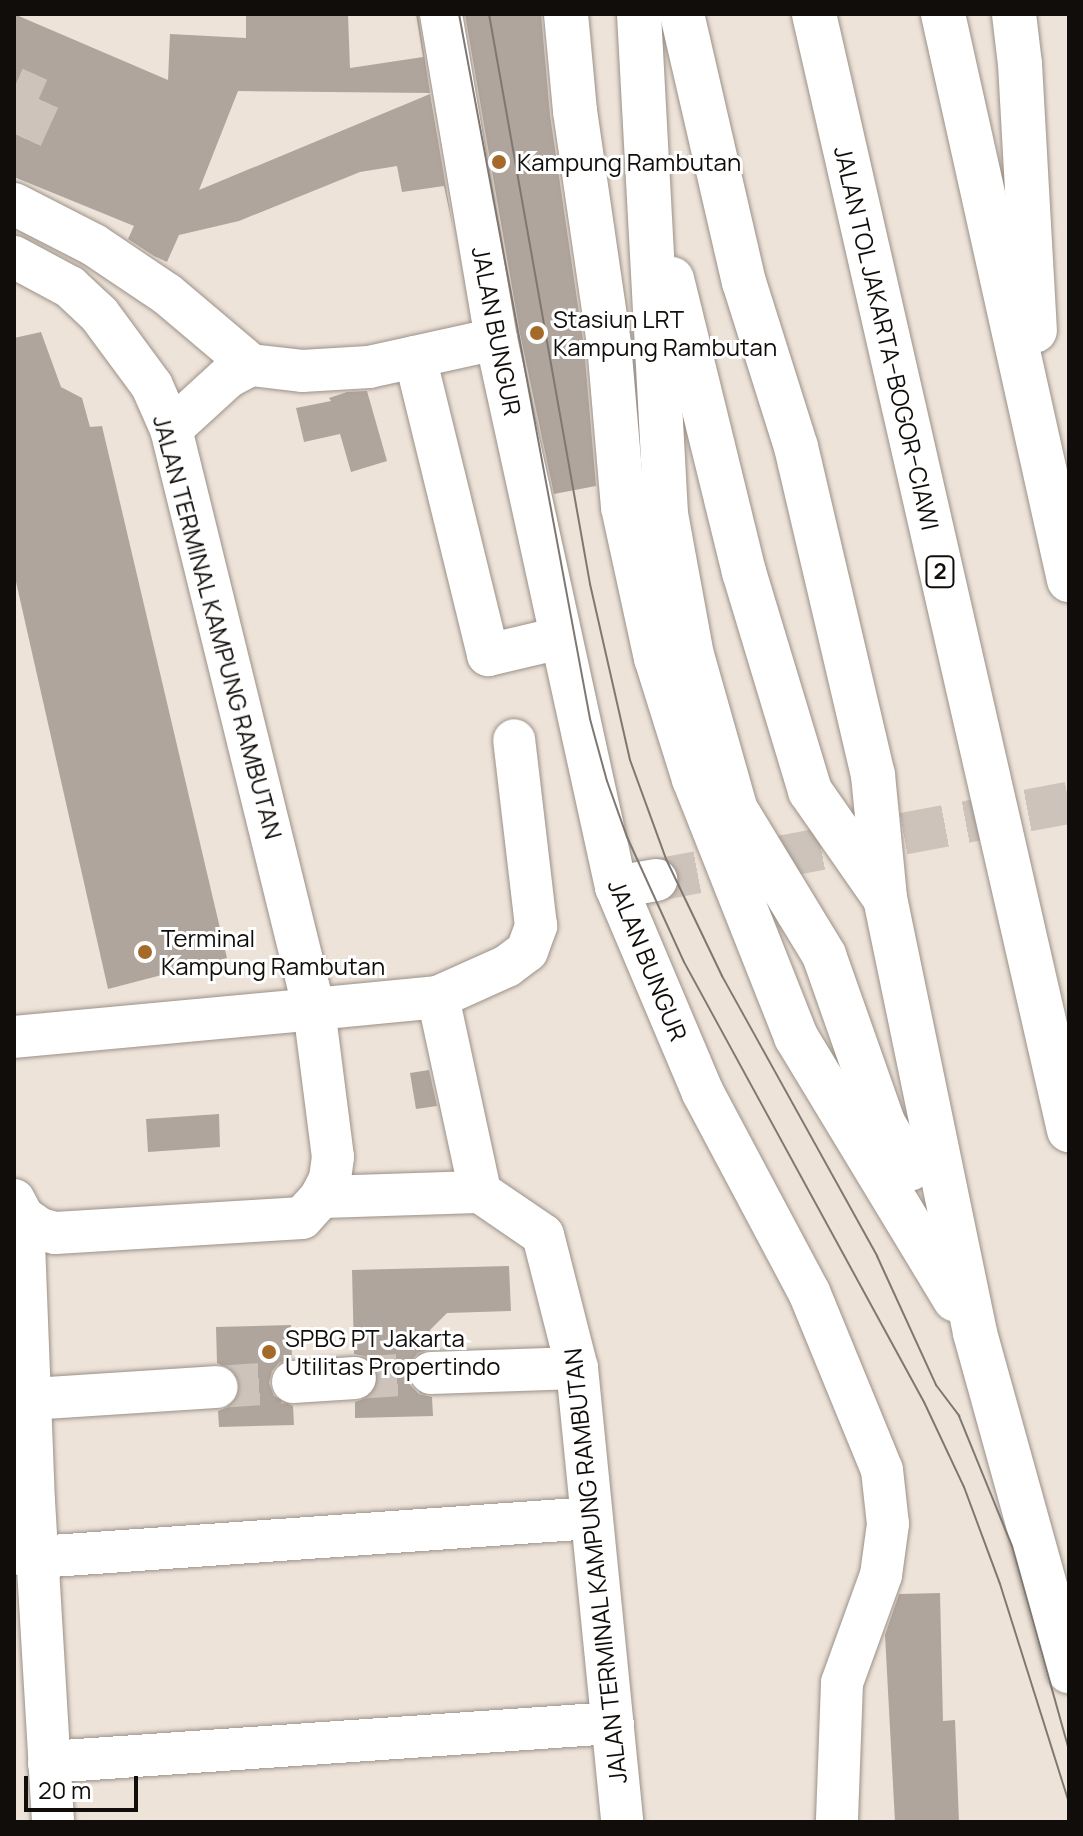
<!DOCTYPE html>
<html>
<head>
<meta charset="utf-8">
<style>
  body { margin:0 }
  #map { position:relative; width:1083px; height:1836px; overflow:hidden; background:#eee3d9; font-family:Manrope,sans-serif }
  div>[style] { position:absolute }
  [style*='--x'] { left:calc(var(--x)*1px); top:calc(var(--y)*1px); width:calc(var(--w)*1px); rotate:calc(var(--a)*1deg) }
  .building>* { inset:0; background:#b0a59c }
  .minor-tunnel>* { height:42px; margin-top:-21px; transform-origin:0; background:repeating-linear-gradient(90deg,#cdc3ba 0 42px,transparent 0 63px) }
  .roads { filter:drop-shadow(0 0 2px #9b9188) drop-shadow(0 0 2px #9b9188) }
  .minor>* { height:42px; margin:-21px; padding:0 21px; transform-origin:21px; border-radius:21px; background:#fff }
  .highway>* { height:44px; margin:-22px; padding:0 22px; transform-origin:22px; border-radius:22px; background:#fff }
  .tram>* { height:2px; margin:-1px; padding:0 1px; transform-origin:1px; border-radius:1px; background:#7f7771 }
  .dots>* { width:22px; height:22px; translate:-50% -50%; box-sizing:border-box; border:4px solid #fff; border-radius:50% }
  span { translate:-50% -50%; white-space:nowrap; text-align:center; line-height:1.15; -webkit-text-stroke:6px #fff; paint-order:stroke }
  .shield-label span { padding:2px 6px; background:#fff; border:2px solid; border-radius:6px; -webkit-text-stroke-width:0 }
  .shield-label { font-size:22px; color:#110d0a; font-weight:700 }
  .poi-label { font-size:24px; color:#110d0a }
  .left { translate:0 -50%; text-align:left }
  .street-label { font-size:24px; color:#110d0a }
  .frame { position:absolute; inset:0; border:16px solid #110d0a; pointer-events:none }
  .scale { position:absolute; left:24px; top:1776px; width:114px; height:36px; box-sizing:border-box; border:4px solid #110d0a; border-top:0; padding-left:10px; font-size:24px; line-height:28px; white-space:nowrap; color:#110d0a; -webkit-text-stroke:6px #fff; paint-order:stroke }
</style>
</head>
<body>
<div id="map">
  <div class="building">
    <div style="clip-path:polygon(14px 14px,168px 80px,170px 34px,246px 38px,246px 14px,348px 14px,350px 68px,423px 57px,416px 14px,418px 14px,430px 93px,238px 91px,199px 190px,430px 94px,453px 228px,444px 186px,402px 192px,397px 166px,360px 172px,239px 221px,179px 235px,167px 262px,154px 256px,128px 239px,134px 226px,14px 177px)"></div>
    <div style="clip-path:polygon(465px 14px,541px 14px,550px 115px,584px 347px,596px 486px,554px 494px,520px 334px)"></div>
    <div style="clip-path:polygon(41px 332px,61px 387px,82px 398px,90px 427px,102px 426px,227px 958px,108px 989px,14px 573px,14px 338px)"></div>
    <div style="clip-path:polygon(367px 391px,387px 461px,351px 472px,340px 434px,304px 442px,296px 408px,331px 401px,329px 398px,347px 392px)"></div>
    <div style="clip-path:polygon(429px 1070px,437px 1106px,416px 1109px,410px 1073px)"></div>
    <div style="clip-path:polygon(219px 1114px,220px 1147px,148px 1152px,146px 1119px)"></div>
    <div style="clip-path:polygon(509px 1266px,511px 1311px,447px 1313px,430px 1330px,431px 1349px,418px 1353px,410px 1362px,407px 1373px,410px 1385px,419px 1394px,432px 1397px,433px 1416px,355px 1418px,355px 1402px,369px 1397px,376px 1389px,379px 1377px,374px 1364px,365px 1356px,354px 1354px,352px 1270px)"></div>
    <div style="clip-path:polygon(291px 1325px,292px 1358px,279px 1363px,272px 1371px,269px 1383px,274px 1396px,293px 1406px,294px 1425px,219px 1427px,218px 1411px,231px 1406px,238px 1398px,241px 1386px,236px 1373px,217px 1363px,216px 1327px)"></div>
    <div style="clip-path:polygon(940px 1593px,943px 1721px,955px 1720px,959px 1822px,895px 1822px,885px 1635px,899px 1594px)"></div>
  </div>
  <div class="minor-tunnel">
    <div style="--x:14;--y:88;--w:27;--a:24"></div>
    <div style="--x:39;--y:99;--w:60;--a:114.4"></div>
    <div style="--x:656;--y:880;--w:420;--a:-10.6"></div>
    <div style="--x:355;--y:1378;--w:76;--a:-3.8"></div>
    <div style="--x:217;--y:1387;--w:76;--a:-3.8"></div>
  </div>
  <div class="roads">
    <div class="minor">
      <div style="--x:441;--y:14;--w:330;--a:80.4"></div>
      <div style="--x:496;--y:339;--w:561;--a:77.65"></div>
      <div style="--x:616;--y:887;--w:224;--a:67.1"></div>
      <div style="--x:703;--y:1093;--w:225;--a:62"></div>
      <div style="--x:809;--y:1292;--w:192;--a:67.7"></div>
      <div style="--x:882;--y:1470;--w:54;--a:83.7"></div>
      <div style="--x:888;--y:1524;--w:51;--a:97.8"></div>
      <div style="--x:881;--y:1575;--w:115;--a:109.9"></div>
      <div style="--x:842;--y:1683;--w:139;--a:92.1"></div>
      <div style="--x:14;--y:204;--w:90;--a:27.1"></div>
      <div style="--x:94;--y:245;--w:88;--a:33.9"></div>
      <div style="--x:167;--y:294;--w:110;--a:40.2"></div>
      <div style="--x:14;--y:257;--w:64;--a:28.2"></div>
      <div style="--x:70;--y:287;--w:40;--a:43"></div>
      <div style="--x:99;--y:314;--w:89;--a:53.6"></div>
      <div style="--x:152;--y:386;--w:47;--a:66.2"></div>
      <div style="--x:171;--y:429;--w:597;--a:76.15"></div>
      <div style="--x:314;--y:1009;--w:125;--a:-5.5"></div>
      <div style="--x:438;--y:997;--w:76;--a:-24.2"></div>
      <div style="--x:507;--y:966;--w:25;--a:-37"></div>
      <div style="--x:527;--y:951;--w:27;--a:-70"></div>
      <div style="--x:536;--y:926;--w:187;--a:-96.7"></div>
      <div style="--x:415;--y:357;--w:307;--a:76.2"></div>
      <div style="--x:488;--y:655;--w:74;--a:-13.3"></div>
      <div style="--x:171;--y:429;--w:77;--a:-42.4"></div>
      <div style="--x:228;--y:377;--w:26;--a:-28"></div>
      <div style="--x:251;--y:365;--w:51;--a:6.7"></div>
      <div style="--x:302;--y:371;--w:67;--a:-3.4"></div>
      <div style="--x:369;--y:367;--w:130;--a:-12.4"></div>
      <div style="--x:616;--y:887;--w:41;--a:-9.9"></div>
      <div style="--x:438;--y:997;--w:199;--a:77.8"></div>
      <div style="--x:480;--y:1192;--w:76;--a:34.3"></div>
      <div style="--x:543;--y:1235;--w:137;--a:75.7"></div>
      <div style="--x:577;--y:1368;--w:456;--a:84.3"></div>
      <div style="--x:14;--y:1037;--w:301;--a:-5.3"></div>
      <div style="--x:314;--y:1009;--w:149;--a:82.7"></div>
      <div style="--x:333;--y:1157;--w:22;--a:98"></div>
      <div style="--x:330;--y:1179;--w:20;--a:117"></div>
      <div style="--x:321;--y:1197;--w:28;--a:132"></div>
      <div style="--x:302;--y:1218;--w:247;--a:176.5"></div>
      <div style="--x:55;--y:1233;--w:16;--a:-165"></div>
      <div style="--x:40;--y:1229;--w:21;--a:-145"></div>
      <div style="--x:23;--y:1217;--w:9;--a:167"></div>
      <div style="--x:321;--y:1197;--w:159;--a:-1.8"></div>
      <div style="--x:14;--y:1200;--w:19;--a:62"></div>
      <div style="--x:23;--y:1217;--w:284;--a:87.8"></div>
      <div style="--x:34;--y:1501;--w:322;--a:86.6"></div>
      <div style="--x:431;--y:1373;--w:146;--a:-2"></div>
      <div style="--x:293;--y:1382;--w:62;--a:-3.7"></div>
      <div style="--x:31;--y:1399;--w:186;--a:-3.7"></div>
      <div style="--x:14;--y:1553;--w:24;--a:9"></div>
      <div style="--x:38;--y:1557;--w:554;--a:-4.03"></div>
      <div style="--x:49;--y:1762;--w:565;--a:-3.96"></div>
    </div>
    <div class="highway">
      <div style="--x:566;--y:14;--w:97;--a:84.7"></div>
      <div style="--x:575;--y:111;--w:235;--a:81.7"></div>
      <div style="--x:609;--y:344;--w:164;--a:85.1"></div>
      <div style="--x:623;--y:507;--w:155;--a:77.7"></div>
      <div style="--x:656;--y:658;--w:127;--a:72.6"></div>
      <div style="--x:694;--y:779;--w:277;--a:68.4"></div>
      <div style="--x:796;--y:1037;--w:307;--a:58.8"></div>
      <div style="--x:639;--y:14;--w:501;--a:86.91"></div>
      <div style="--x:666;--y:514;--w:143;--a:79.6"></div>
      <div style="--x:692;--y:655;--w:161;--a:74.2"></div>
      <div style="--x:736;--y:810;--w:170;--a:58.7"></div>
      <div style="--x:824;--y:955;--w:178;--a:70.6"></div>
      <div style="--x:883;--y:1123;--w:53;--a:59.6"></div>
      <div style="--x:682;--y:14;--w:275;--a:77"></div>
      <div style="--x:744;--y:282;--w:173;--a:72.5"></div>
      <div style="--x:796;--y:447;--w:337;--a:76.8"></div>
      <div style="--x:873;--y:775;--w:124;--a:84.4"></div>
      <div style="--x:885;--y:898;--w:444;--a:78.3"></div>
      <div style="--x:975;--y:1333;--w:351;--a:74.5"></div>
      <div style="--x:814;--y:14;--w:1145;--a:77.13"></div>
      <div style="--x:943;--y:14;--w:580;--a:77.45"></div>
      <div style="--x:1014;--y:14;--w:50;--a:83.2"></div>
      <div style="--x:1020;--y:64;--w:267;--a:86.8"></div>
      <div style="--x:672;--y:279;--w:302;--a:76.2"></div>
      <div style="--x:744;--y:572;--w:229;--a:73.2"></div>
      <div style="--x:810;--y:791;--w:129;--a:55.1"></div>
    </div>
  </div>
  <div class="tram">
    <div style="--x:459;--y:14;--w:717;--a:79.47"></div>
    <div style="--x:590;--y:719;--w:64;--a:74.7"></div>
    <div style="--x:607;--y:781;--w:59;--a:70.3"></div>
    <div style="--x:627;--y:837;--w:137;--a:65.5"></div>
    <div style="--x:684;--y:962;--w:501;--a:61.39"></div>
    <div style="--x:924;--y:1402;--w:94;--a:64.8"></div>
    <div style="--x:964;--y:1487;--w:103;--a:69.6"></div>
    <div style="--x:1000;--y:1584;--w:230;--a:72.5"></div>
    <div style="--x:489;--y:14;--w:579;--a:79.95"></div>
    <div style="--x:590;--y:584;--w:180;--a:77.2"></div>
    <div style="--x:630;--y:760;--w:105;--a:70"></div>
    <div style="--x:666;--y:859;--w:130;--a:64.4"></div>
    <div style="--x:722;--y:976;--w:320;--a:61"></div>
    <div style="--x:877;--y:1256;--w:142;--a:65.4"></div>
    <div style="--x:936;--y:1385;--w:39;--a:53"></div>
    <div style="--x:959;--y:1416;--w:140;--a:67.8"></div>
    <div style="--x:1012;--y:1546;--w:212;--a:74.4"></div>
  </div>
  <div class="dots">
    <div style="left:499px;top:162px;background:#a56a2a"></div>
    <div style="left:537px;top:333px;background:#a56a2a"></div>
    <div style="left:145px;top:952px;background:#a56a2a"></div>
    <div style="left:269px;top:1352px;background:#a56a2a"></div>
  </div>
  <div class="shield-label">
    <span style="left:940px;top:572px">2</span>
  </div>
  <div class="poi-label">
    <span class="left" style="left:517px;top:162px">Kampung Rambutan</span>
    <span class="left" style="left:553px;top:333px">Stasiun LRT<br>Kampung Rambutan</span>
    <span class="left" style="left:161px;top:952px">Terminal<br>Kampung Rambutan</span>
    <span class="left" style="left:285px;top:1352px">SPBG PT Jakarta<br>Utilitas Propertindo</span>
  </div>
  <div class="street-label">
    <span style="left:497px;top:331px;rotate:79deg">JALAN BUNGUR</span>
    <span style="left:887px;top:338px;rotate:77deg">JALAN TOL JAKARTA–BOGOR–CIAWI</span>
    <span style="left:218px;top:627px;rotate:75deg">JALAN TERMINAL KAMPUNG RAMBUTAN</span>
    <span style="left:648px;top:960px;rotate:68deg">JALAN BUNGUR</span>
    <span style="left:595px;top:1566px;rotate:-96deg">JALAN TERMINAL KAMPUNG RAMBUTAN</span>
  </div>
  <div class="frame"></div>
  <div class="scale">20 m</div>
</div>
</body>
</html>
